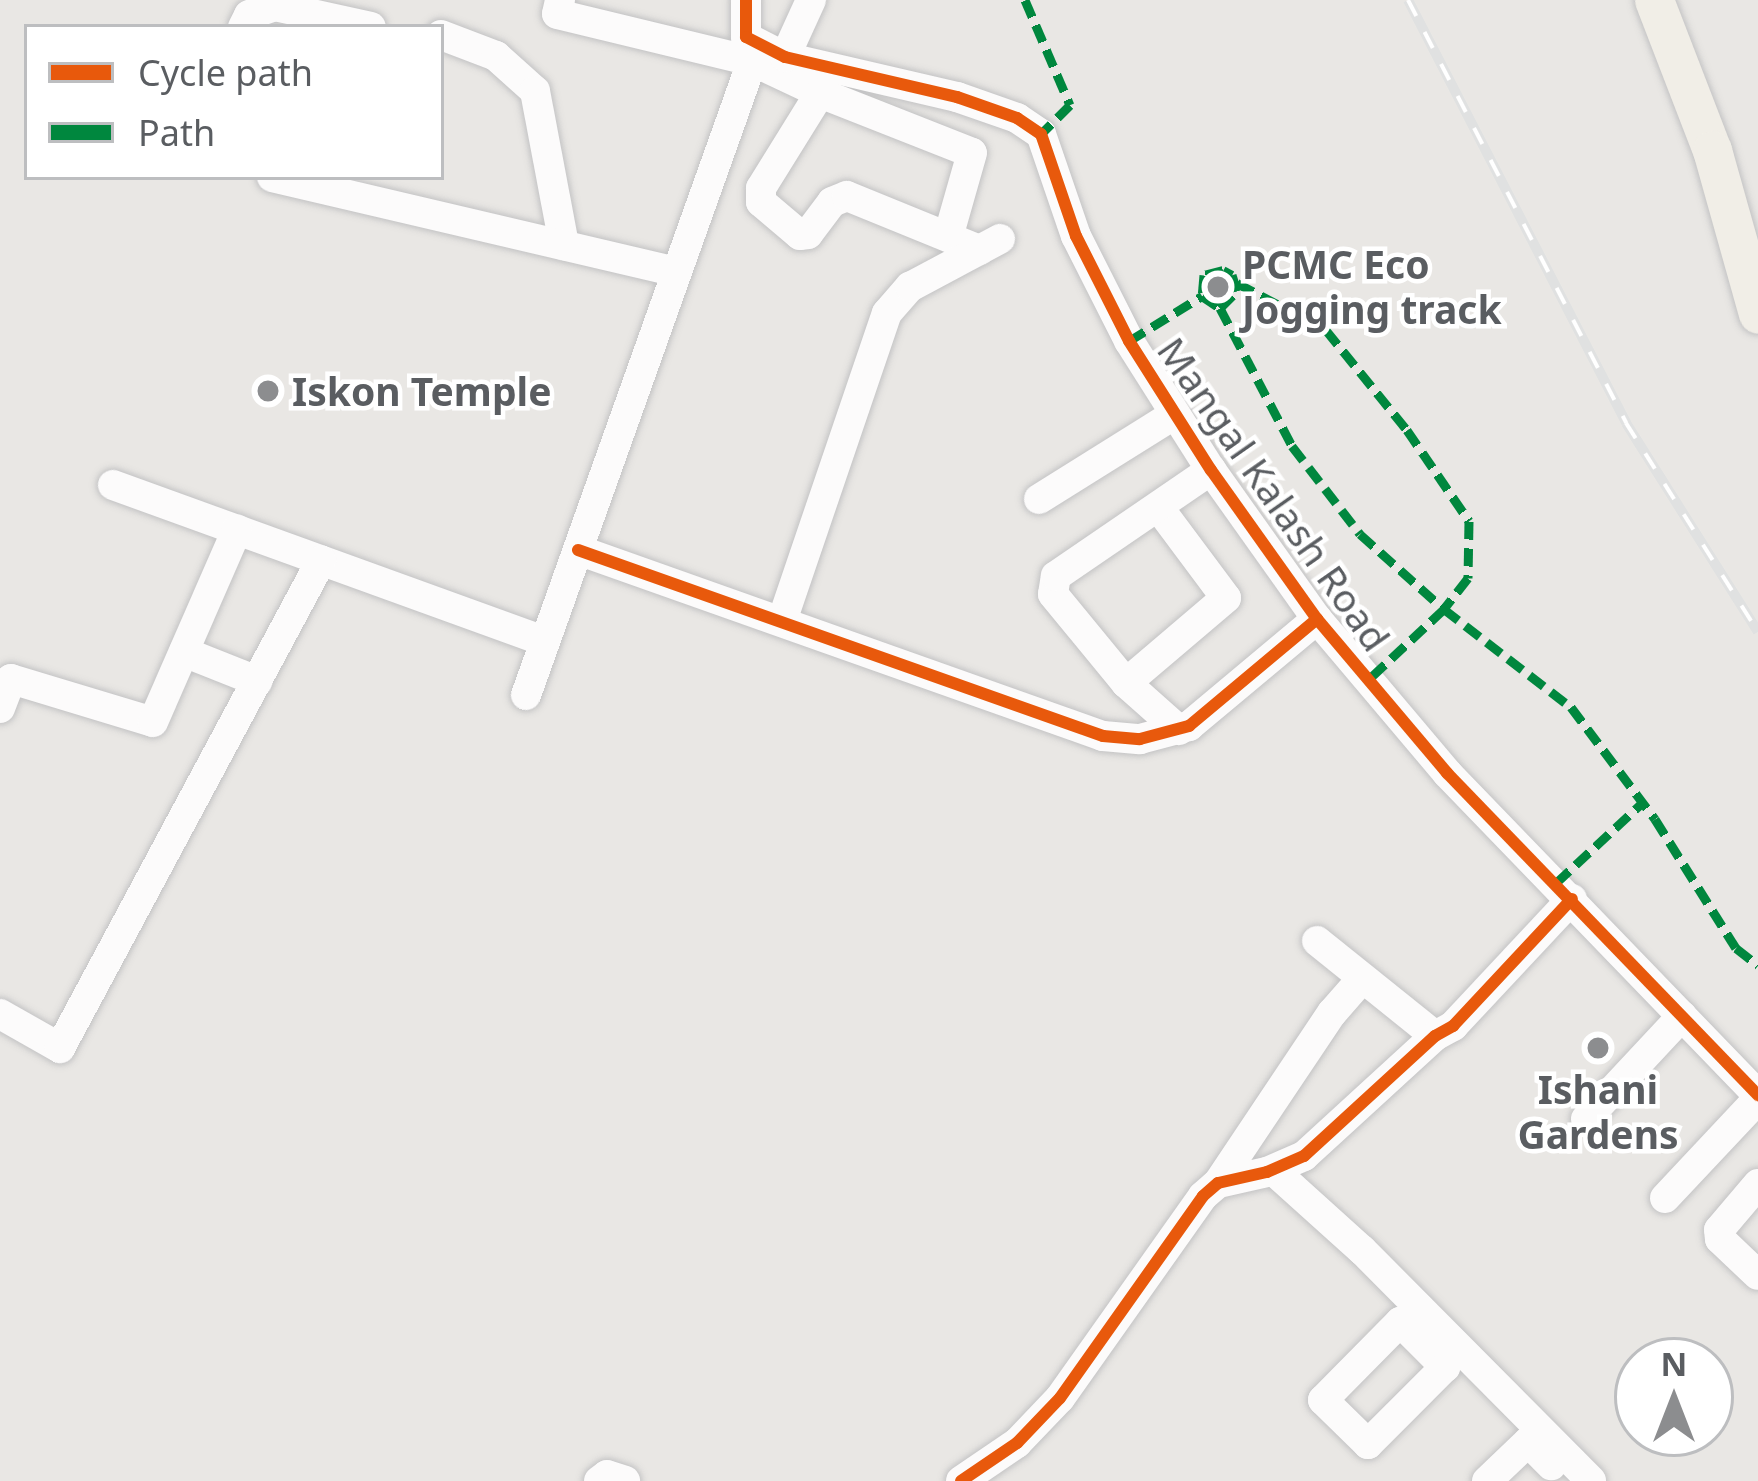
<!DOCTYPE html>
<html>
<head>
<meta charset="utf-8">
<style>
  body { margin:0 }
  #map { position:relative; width:1758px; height:1481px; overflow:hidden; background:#e9e7e4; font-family:"Noto Sans",sans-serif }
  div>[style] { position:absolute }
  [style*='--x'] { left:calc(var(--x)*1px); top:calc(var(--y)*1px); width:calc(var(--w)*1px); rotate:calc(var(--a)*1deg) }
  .roads { filter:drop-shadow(0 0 3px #c3c3c4) drop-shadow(0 0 3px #c3c3c4) }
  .minor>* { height:30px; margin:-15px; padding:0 15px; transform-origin:15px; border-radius:15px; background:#fcfbfb }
  .major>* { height:39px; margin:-19.5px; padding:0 19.5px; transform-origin:19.5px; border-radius:19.5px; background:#f1eee7 }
  .rail>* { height:10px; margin-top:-5px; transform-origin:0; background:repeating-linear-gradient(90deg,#fff 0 18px,#e0e1e1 0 36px); box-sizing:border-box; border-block:3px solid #e0e1e1 }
  .quiet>* { height:9px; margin-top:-4.5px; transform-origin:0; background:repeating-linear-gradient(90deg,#00873e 0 18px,transparent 0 27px) }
  .cycleway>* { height:12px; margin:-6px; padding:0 6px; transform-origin:6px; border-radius:6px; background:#e8590c }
  .dots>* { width:33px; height:33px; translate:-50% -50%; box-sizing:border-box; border:6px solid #fff; border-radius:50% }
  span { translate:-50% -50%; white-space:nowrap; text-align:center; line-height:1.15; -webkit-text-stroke:9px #fff; paint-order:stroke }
  .poi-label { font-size:39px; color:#5a5d61; font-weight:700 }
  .left { translate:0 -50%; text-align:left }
  .street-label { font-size:39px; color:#5a5d61 }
  .legend { position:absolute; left:24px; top:24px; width:420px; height:156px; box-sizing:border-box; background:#fff; border:3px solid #bdbec0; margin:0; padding:15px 21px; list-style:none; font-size:36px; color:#5a5d61 }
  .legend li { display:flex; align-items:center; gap:24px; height:60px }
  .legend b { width:60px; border:3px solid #bdbec0 }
  .north { position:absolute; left:1614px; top:1337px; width:120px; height:120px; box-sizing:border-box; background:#fff; border:3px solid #bdbec0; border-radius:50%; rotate:0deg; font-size:33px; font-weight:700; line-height:48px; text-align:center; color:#5a5d61 }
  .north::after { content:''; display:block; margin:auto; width:42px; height:54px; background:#8c8d8f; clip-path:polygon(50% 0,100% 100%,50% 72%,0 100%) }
</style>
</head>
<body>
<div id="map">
  <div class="roads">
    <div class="minor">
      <div style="--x:560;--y:0;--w:14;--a:102"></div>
      <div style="--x:557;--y:14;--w:201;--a:13.6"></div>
      <div style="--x:752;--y:61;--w:75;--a:25.2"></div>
      <div style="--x:820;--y:93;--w:112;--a:121.8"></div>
      <div style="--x:761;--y:188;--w:14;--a:90"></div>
      <div style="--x:761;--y:202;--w:51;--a:40.2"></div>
      <div style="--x:800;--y:235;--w:8;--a:-7"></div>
      <div style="--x:808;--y:234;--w:40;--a:-53"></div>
      <div style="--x:832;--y:202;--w:16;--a:-22"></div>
      <div style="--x:847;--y:196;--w:143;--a:22.2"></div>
      <div style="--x:746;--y:0;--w:37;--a:90"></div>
      <div style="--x:746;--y:37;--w:44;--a:27.1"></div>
      <div style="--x:785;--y:57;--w:177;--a:13.1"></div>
      <div style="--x:957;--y:97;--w:64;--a:19.3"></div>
      <div style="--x:1017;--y:118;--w:29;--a:34"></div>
      <div style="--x:1041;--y:134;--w:108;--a:71.1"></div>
      <div style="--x:1076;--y:236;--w:118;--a:63.2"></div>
      <div style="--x:1129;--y:341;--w:153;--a:57.6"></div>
      <div style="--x:1211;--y:470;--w:183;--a:54.6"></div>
      <div style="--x:1317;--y:619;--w:202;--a:49.8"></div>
      <div style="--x:1447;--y:773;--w:448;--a:46"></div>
      <div style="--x:243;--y:27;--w:13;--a:-63"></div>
      <div style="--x:249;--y:15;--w:28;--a:-19"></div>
      <div style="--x:275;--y:6;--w:98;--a:12.3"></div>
      <div style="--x:441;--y:35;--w:59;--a:20.9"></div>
      <div style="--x:496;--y:56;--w:52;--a:41.9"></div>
      <div style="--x:535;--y:91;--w:157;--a:79.3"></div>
      <div style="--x:785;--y:57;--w:63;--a:-65.5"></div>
      <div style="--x:820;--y:93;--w:163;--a:21.5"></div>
      <div style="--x:972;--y:153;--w:84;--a:105.9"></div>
      <div style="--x:272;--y:177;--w:413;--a:13.2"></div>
      <div style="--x:113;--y:485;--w:459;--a:19.9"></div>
      <div style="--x:1039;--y:499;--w:160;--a:-32"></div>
      <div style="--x:1159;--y:508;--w:112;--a:53.3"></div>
      <div style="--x:1226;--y:598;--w:131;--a:139.6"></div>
      <div style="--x:1126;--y:683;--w:71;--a:41.6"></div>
      <div style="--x:578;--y:550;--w:557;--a:19.51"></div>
      <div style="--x:1103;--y:736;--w:37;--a:5"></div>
      <div style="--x:1140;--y:739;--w:51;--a:-14.9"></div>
      <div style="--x:1189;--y:726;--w:167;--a:-39.9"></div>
      <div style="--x:782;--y:621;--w:325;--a:-71.2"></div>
      <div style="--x:887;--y:313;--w:35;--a:-49"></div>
      <div style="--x:910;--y:287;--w:102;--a:-28.1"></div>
      <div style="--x:184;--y:652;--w:79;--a:21.7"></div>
      <div style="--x:1126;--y:683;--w:115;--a:-129.4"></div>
      <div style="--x:1053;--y:594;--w:18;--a:-81"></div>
      <div style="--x:1056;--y:576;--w:188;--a:-34.4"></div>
      <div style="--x:526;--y:695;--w:690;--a:-70.36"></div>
      <div style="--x:0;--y:708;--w:31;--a:-69"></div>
      <div style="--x:11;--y:679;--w:148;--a:16.8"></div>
      <div style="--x:153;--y:722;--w:210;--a:-66.4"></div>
      <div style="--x:1317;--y:941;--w:151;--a:38.8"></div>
      <div style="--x:0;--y:1014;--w:69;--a:29.5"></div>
      <div style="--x:60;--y:1048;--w:553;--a:-61.81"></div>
      <div style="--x:1586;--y:1119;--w:141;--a:-47"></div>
      <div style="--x:1273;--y:1170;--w:120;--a:42"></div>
      <div style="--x:1362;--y:1250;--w:325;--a:45.2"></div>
      <div style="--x:1218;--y:1183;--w:205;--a:-56.2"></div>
      <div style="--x:1332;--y:1013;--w:43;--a:-48.8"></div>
      <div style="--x:1758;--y:1184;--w:60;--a:130.3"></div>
      <div style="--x:1719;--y:1230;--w:9;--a:84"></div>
      <div style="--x:1720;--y:1239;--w:52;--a:43.5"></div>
      <div style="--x:1665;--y:1198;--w:136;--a:-46.8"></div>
      <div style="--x:1400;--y:1322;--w:64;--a:45"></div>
      <div style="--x:1445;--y:1367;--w:109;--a:135"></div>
      <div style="--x:1368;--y:1444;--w:63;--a:-135.6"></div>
      <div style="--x:1323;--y:1400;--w:110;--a:-45.4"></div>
      <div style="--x:599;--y:1481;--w:10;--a:-37"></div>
      <div style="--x:607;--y:1475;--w:19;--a:18"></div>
      <div style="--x:961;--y:1481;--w:68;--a:-34.2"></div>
      <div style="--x:1017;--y:1443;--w:62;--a:-46.3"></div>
      <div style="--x:1060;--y:1398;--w:247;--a:-54.7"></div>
      <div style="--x:1203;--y:1196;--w:20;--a:-41"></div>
      <div style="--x:1218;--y:1183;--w:50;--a:-12.7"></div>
      <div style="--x:1267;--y:1172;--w:40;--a:-23.4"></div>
      <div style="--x:1304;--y:1156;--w:178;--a:-42.5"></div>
      <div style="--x:1435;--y:1036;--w:21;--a:-29"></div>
      <div style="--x:1453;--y:1026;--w:174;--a:-46.9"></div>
      <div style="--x:1487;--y:1481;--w:57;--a:-43.6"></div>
      <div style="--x:1528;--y:1442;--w:33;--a:45"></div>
    </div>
    <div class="major">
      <div style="--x:1654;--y:0;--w:161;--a:68.9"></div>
      <div style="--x:1712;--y:150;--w:170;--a:74.3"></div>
    </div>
  </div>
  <div class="rail">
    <div style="--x:1408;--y:0;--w:476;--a:62.7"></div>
    <div style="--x:1626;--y:423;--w:247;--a:57.7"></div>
  </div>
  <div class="quiet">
    <div style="--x:1025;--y:0;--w:114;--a:66.8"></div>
    <div style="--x:1070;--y:105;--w:41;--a:135"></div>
    <div style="--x:1237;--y:283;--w:101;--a:27.8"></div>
    <div style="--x:1326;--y:330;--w:129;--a:51"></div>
    <div style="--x:1407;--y:430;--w:110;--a:55.7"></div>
    <div style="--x:1469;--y:521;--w:57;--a:91"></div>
    <div style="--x:1468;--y:578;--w:39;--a:128"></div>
    <div style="--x:1444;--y:609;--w:160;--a:37.7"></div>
    <div style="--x:1571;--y:707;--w:140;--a:53.1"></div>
    <div style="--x:1655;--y:819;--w:152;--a:57.9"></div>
    <div style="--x:1736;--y:948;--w:28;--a:38"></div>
    <div style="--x:1220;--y:308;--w:24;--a:-45"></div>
    <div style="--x:1237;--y:291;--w:17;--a:-107"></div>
    <div style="--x:1232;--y:275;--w:10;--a:-151"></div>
    <div style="--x:1223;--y:270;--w:20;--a:165"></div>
    <div style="--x:1204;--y:275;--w:21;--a:95"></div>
    <div style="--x:1202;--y:296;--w:22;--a:34"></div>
    <div style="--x:1220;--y:308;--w:156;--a:62.4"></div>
    <div style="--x:1292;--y:446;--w:111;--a:52.3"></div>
    <div style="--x:1360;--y:534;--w:113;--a:41.8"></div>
    <div style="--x:1444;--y:609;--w:104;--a:136.9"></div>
    <div style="--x:1129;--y:341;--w:86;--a:-31.7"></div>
    <div style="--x:1556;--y:883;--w:116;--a:-42.9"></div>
  </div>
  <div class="cycleway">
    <div style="--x:746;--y:0;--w:37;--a:90"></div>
    <div style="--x:746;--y:37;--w:44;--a:27.1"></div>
    <div style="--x:785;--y:57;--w:177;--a:13.1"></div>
    <div style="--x:957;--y:97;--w:64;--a:19.3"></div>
    <div style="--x:1017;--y:118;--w:29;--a:34"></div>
    <div style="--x:1041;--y:134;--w:108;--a:71.1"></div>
    <div style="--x:1076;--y:236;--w:118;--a:63.2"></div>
    <div style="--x:1129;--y:341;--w:153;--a:57.6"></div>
    <div style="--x:1211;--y:470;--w:183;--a:54.6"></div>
    <div style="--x:1317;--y:619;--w:202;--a:49.8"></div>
    <div style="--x:1447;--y:773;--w:448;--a:46"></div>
    <div style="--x:578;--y:550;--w:557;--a:19.51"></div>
    <div style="--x:1103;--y:736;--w:37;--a:5"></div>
    <div style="--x:1140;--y:739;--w:51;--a:-14.9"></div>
    <div style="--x:1189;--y:726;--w:167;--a:-39.9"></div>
    <div style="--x:961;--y:1481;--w:68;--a:-34.2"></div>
    <div style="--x:1017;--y:1443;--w:62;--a:-46.3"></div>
    <div style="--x:1060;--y:1398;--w:247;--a:-54.7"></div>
    <div style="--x:1203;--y:1196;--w:20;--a:-41"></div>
    <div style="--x:1218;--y:1183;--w:50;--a:-12.7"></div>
    <div style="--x:1267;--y:1172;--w:40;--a:-23.4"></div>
    <div style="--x:1304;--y:1156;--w:178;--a:-42.5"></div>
    <div style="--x:1435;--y:1036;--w:21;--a:-29"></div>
    <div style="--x:1453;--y:1026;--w:174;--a:-46.9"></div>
  </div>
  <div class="dots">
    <div style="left:1218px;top:287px;background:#8c8d8f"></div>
    <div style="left:268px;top:391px;background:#8c8d8f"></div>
    <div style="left:1598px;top:1048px;background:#8c8d8f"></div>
  </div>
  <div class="poi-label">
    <span class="left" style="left:1242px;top:287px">PCMC Eco<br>Jogging track</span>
    <span class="left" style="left:292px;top:391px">Iskon Temple</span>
    <span style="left:1598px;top:1112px">Ishani<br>Gardens</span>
  </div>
  <div class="street-label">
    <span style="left:1274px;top:494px;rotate:55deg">Mangal Kalash Road</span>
  </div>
  <ul class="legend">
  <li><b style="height:15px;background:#e8590c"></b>Cycle path</li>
  <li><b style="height:15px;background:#00873e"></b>Path</li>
  </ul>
  <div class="north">N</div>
</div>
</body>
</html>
